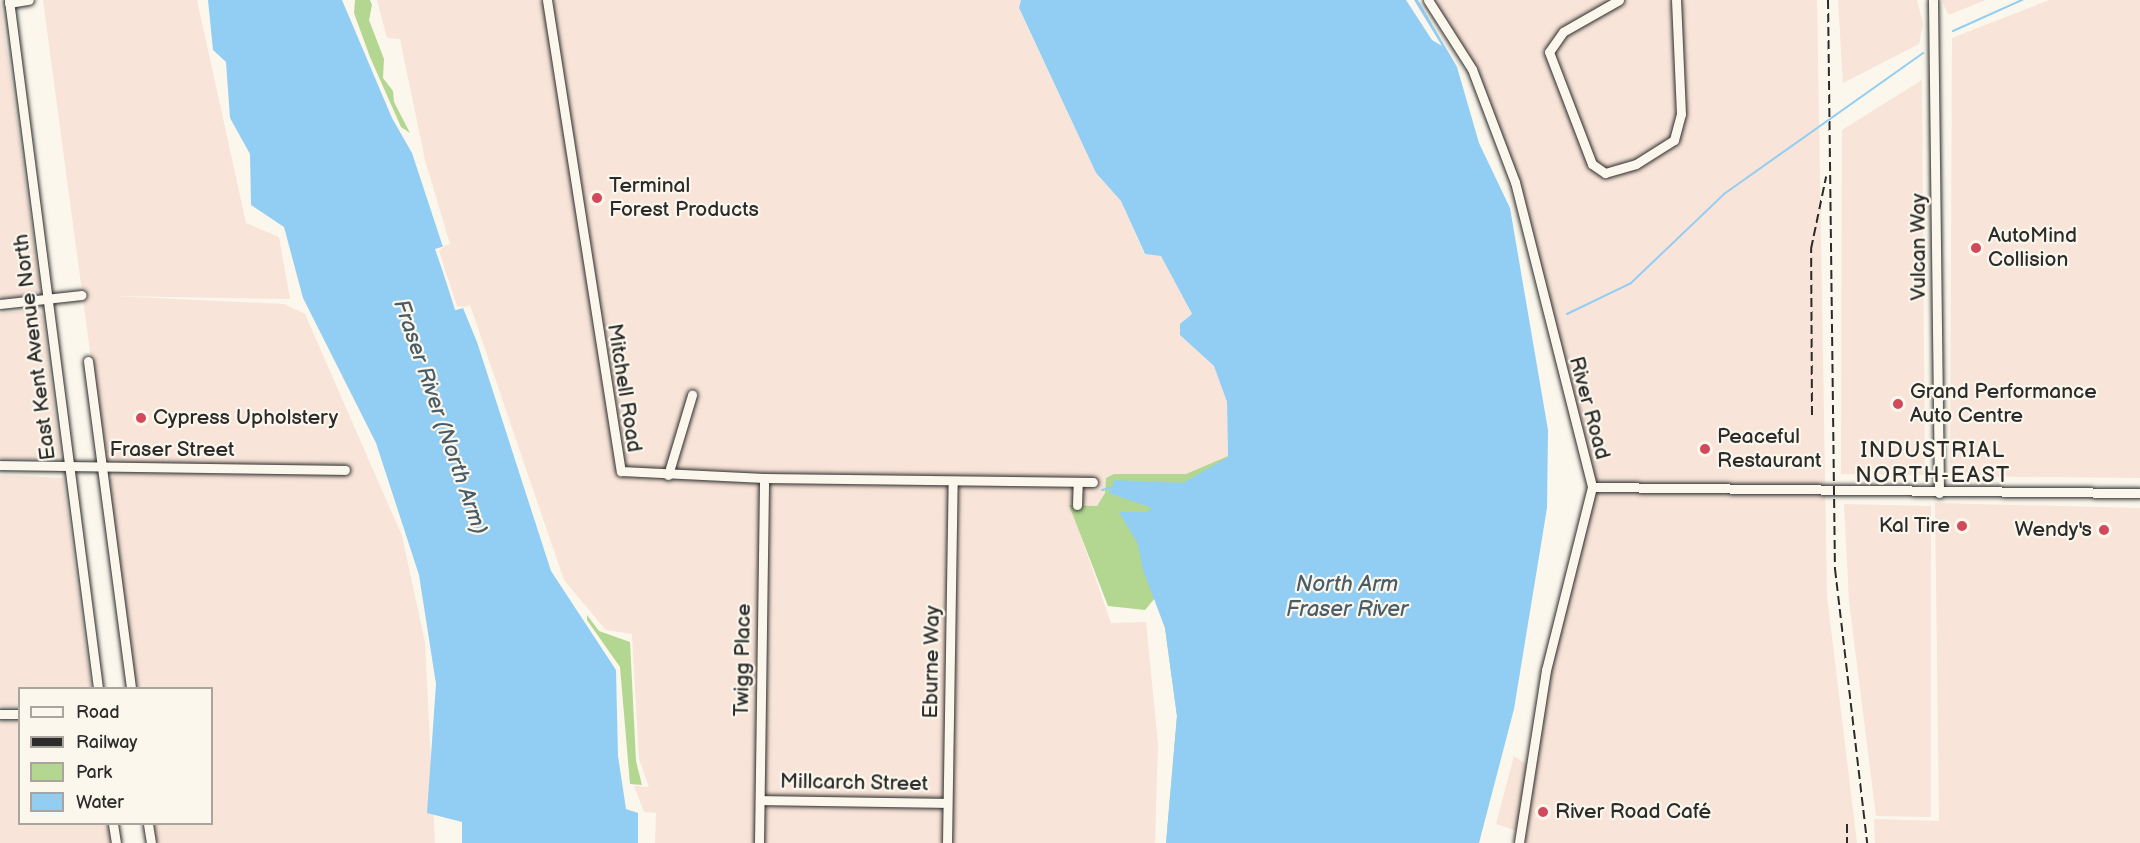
<!DOCTYPE html>
<html>
<head>
<meta charset="utf-8">
<style>
  body { margin:0 }
  #map { position:relative; width:2140px; height:843px; overflow:hidden; background:#fbf7ec; font-family:"Balsamiq Sans",sans-serif }
  div>[style] { position:absolute }
  [style*='--x'] { left:calc(var(--x)*1px); top:calc(var(--y)*1px); width:calc(var(--w)*1px); rotate:calc(var(--a)*1deg) }
  .built>* { inset:0; background:#f8e4d8 }
  .green>* { inset:0; background:#b3d691 }
  .water>* { inset:0; background:#92cef3 }
  .pier>* { inset:0; background:#fbf7ec }
  .stream>* { height:2px; margin:-1px; padding:0 1px; transform-origin:1px; border-radius:1px; background:#92cef3 }
  .roads { filter:drop-shadow(0 0 2px #2b2b2b) drop-shadow(0 0 2px #2b2b2b) }
  .minor>* { height:9px; margin:-4.5px; padding:0 4.5px; transform-origin:4.5px; border-radius:4.5px; background:#fbf7ec }
  .rail>* { height:2px; margin-top:-1px; transform-origin:0; background:repeating-linear-gradient(90deg,#2b2b2b 0 9px,transparent 0 13.5px) }
  .dots>* { width:16px; height:16px; translate:-50% -50%; box-sizing:border-box; border:3px solid #fbf7ec; border-radius:50% }
  span { translate:-50% -50%; white-space:nowrap; text-align:center; line-height:1.15; -webkit-text-stroke:4.5px #fbf7ec; paint-order:stroke }
  .poi-label { font-size:21px; color:#2b2b2b }
  .left { translate:0 -50%; text-align:left }
  .right { translate:-100% -50%; text-align:right }
  .street-label { font-size:21px; color:#2b2b2b }
  .water-label { font-size:22px; color:#4a5c67; font-style:italic }
  .neighbourhood-label { font-size:22px; color:#2b2b2b; letter-spacing:1.5px }
  .legend { position:absolute; left:18px; top:687px; width:195px; height:138px; box-sizing:border-box; background:#fbf7ec; border:2px solid #a8a59f; margin:0; padding:8px 10px; list-style:none; font-size:18px; color:#2b2b2b }
  .legend li { display:flex; align-items:center; gap:12px; height:30px }
  .legend b { width:30px; border:2px solid #a8a59f }
</style>
</head>
<body>
<div id="map">
  <div class="built">
    <div style="clip-path:polygon(0 0,40px 288px,35px 295px,0 298px)"></div>
    <div style="clip-path:polygon(43px 0,197px 0,246px 223px,279px 237px,290px 299px,114px 296px,284px 304px,305px 314px,402px 536px,425px 642px,435px 843px,156px 843px,153px 824px,212px 824px,212px 688px,136px 688px,108px 483px,113px 476px,111px 461px,104px 456px)"></div>
    <div style="clip-path:polygon(377px 0,1021px 0,1019px 9px,1096px 173px,1121px 201px,1144px 254px,1161px 255px,1192px 315px,1180px 335px,1214px 366px,1227px 402px,1228px 456px,1186px 474px,1114px 474px,1106px 478px,1105px 493px,1097px 506px,1070px 505px,1111px 623px,1146px 622px,1158px 744px,1155px 843px,655px 843px,656px 813px,644px 812px,634px 786px,649px 787px,639px 759px,632px 634px,606px 630px,564px 580px,470px 305px,456px 310px,435px 249px,450px 244px,425px 160px,400px 39px,387px 38px)"></div>
    <div style="clip-path:polygon(1428px 0,1817px 0,1827px 596px,1857px 843px,1519px 843px,1546px 670px,1592px 487px,1515px 182px,1472px 69px)"></div>
    <div style="clip-path:polygon(1838px 0,1917px 0,1923px 24px,1919px 44px,1843px 83px)"></div>
    <div style="clip-path:polygon(1942px 0,1986px 0,1948px 15px)"></div>
    <div style="clip-path:polygon(2049px 0,2140px 0,2140px 478px,1950px 476px,1952px 38px)"></div>
    <div style="clip-path:polygon(1922px 80px,1925px 475px,1841px 474px,1842px 130px)"></div>
    <div style="clip-path:polygon(38px 310px,43px 316px,60px 455px,54px 460px,0 458px,0 313px)"></div>
    <div style="clip-path:polygon(0 475px,63px 478px,91px 688px,20px 688px,19px 707px,0 706px)"></div>
    <div style="clip-path:polygon(1935px 503px,2140px 508px,2140px 843px,1875px 843px,1874px 819px,1939px 821px)"></div>
    <div style="clip-path:polygon(1844px 504px,1931px 506px,1931px 817px,1876px 816px,1849px 601px)"></div>
    <div style="clip-path:polygon(0 721px,19px 721px,20px 824px,109px 824px,111px 843px,0 843px)"></div>
    <div style="clip-path:polygon(1514px 756px,1529px 766px,1517px 831px,1496px 824px)"></div>
  </div>
  <div class="green">
    <div style="clip-path:polygon(355px 0,370px 0,372px 5px,369px 20px,384px 59px,383px 78px,393px 91px,394px 102px,410px 133px,401px 127px,370px 57px,354px 13px)"></div>
    <div style="clip-path:polygon(1228px 456px,1166px 843px,1177px 716px,1165px 628px,1155px 598px,1145px 610px,1108px 606px,1069px 505px,1097px 506px,1105px 493px,1106px 478px,1114px 474px,1186px 474px)"></div>
    <div style="clip-path:polygon(587px 615px,599px 631px,630px 642px,636px 761px,642px 785px,630px 784px,620px 667px,587px 620px)"></div>
  </div>
  <div class="water">
    <div style="clip-path:polygon(208px 0,342px 0,392px 118px,412px 153px,443px 247px,436px 249px,455px 310px,463px 308px,477px 342px,551px 571px,616px 670px,618px 756px,626px 809px,638px 813px,638px 843px,462px 843px,462px 822px,427px 813px,436px 684px,419px 575px,376px 443px,303px 298px,284px 227px,251px 205px,250px 154px,230px 118px,226px 62px,213px 50px)"></div>
    <div style="clip-path:polygon(1021px 0,1418px 0,1457px 67px,1479px 143px,1510px 208px,1548px 430px,1547px 508px,1514px 709px,1479px 843px,1166px 843px,1177px 716px,1165px 628px,1143px 570px,1138px 544px,1119px 512px,1147px 512px,1152px 508px,1109px 493px,1115px 480px,1183px 483px,1228px 457px,1227px 402px,1214px 366px,1180px 335px,1180px 324px,1192px 314px,1161px 256px,1145px 254px,1121px 201px,1096px 173px,1019px 8px)"></div>
  </div>
  <div class="pier">
    <div style="clip-path:polygon(1406px 0,1414px 0,1442px 46px,1432px 40px)"></div>
    <div style="clip-path:polygon(445px 246px,439px 251px,457px 306px,465px 307px,456px 310px,435px 249px)"></div>
  </div>
  <div class="stream">
    <div style="--x:1953;--y:31;--w:76;--a:-24.2"></div>
    <div style="--x:1567;--y:314;--w:71;--a:-25.8"></div>
    <div style="--x:1631;--y:283;--w:129;--a:-43.7"></div>
    <div style="--x:1724;--y:194;--w:244;--a:-35.3"></div>
    <div style="--x:1102;--y:490;--w:12;--a:-14"></div>
  </div>
  <div class="roads">
    <div class="minor">
      <div style="--x:9;--y:0;--w:694;--a:82.63"></div>
      <div style="--x:547;--y:0;--w:477;--a:81.1"></div>
      <div style="--x:621;--y:471;--w:143;--a:2.8"></div>
      <div style="--x:764;--y:478;--w:329;--a:0.7"></div>
      <div style="--x:1428;--y:0;--w:82;--a:57.5"></div>
      <div style="--x:1472;--y:69;--w:121;--a:69.2"></div>
      <div style="--x:1515;--y:182;--w:315;--a:75.8"></div>
      <div style="--x:1592;--y:487;--w:189;--a:104.1"></div>
      <div style="--x:1546;--y:670;--w:175;--a:98.9"></div>
      <div style="--x:1619;--y:0;--w:64;--a:150.3"></div>
      <div style="--x:1563;--y:32;--w:24;--a:125"></div>
      <div style="--x:1549;--y:52;--w:120;--a:69"></div>
      <div style="--x:1592;--y:164;--w:16;--a:35"></div>
      <div style="--x:1605;--y:173;--w:32;--a:-16"></div>
      <div style="--x:1636;--y:164;--w:45;--a:-32.3"></div>
      <div style="--x:1674;--y:140;--w:27;--a:-75"></div>
      <div style="--x:1681;--y:114;--w:114;--a:-92.5"></div>
      <div style="--x:1933;--y:0;--w:493;--a:89.3"></div>
      <div style="--x:9;--y:3;--w:20;--a:-9"></div>
      <div style="--x:0;--y:304;--w:82;--a:-6.3"></div>
      <div style="--x:88;--y:361;--w:330;--a:82.5"></div>
      <div style="--x:0;--y:465;--w:345;--a:0.8"></div>
      <div style="--x:668;--y:475;--w:84;--a:-73.3"></div>
      <div style="--x:1592;--y:487;--w:548;--a:0.63"></div>
      <div style="--x:1077;--y:505;--w:23;--a:-88"></div>
      <div style="--x:0;--y:714;--w:20;--a:0"></div>
      <div style="--x:760;--y:800;--w:187;--a:0.9"></div>
      <div style="--x:113;--y:824;--w:19;--a:81"></div>
      <div style="--x:148;--y:824;--w:19;--a:81"></div>
      <div style="--x:759;--y:843;--w:365;--a:-89.2"></div>
      <div style="--x:947;--y:843;--w:362;--a:-89.1"></div>
    </div>
  </div>
  <div class="rail">
    <div style="--x:1828;--y:0;--w:569;--a:89.3"></div>
    <div style="--x:1835;--y:569;--w:276;--a:83.3"></div>
    <div style="--x:1812;--y:415;--w:166;--a:-90.3"></div>
    <div style="--x:1811;--y:249;--w:74;--a:-78.2"></div>
    <div style="--x:1847;--y:824;--w:19;--a:90"></div>
  </div>
  <div class="dots">
    <div style="left:597px;top:198px;background:#d1495b"></div>
    <div style="left:1976px;top:248px;background:#d1495b"></div>
    <div style="left:1898px;top:404px;background:#d1495b"></div>
    <div style="left:141px;top:418px;background:#d1495b"></div>
    <div style="left:1705px;top:449px;background:#d1495b"></div>
    <div style="left:1962px;top:526px;background:#d1495b"></div>
    <div style="left:2104px;top:530px;background:#d1495b"></div>
    <div style="left:1543px;top:812px;background:#d1495b"></div>
  </div>
  <div class="poi-label">
    <span class="left" style="left:609px;top:198px">Terminal<br>Forest Products</span>
    <span class="left" style="left:1988px;top:248px">AutoMind<br>Collision</span>
    <span class="left" style="left:1910px;top:404px">Grand Performance<br>Auto Centre</span>
    <span class="left" style="left:153px;top:418px">Cypress Upholstery</span>
    <span class="left" style="left:1717px;top:449px">Peaceful<br>Restaurant</span>
    <span class="right" style="left:1950px;top:526px">Kal Tire</span>
    <span class="right" style="left:2092px;top:530px">Wendy's</span>
    <span class="left" style="left:1555px;top:812px">River Road Café</span>
  </div>
  <div class="street-label">
    <span style="left:1919px;top:247px;rotate:-90deg">Vulcan Way</span>
    <span style="left:35px;top:347px;rotate:-97deg">East Kent Avenue North</span>
    <span style="left:624px;top:388px;rotate:81deg">Mitchell Road</span>
    <span style="left:1589px;top:408px;rotate:75deg">River Road</span>
    <span style="left:172px;top:450px">Fraser Street</span>
    <span style="left:743px;top:660px;rotate:-89deg">Twigg Place</span>
    <span style="left:932px;top:662px;rotate:-89deg">Eburne Way</span>
    <span style="left:854px;top:783px;rotate:1deg">Millcarch Street</span>
  </div>
  <div class="water-label">
    <span style="left:440px;top:417px;rotate:71deg">Fraser River (North Arm)</span>
    <span style="left:1347px;top:597px">North Arm<br>Fraser River</span>
  </div>
  <div class="neighbourhood-label">
    <span style="left:1933px;top:463px">INDUSTRIAL<br>NORTH-EAST</span>
  </div>
  <ul class="legend">
  <li><b style="height:8px;background:#fbf7ec"></b>Road</li>
  <li><b style="height:8px;background:#2b2b2b"></b>Railway</li>
  <li><b style="height:16px;background:#b3d691"></b>Park</li>
  <li><b style="height:16px;background:#92cef3"></b>Water</li>
  </ul>
</div>
</body>
</html>
